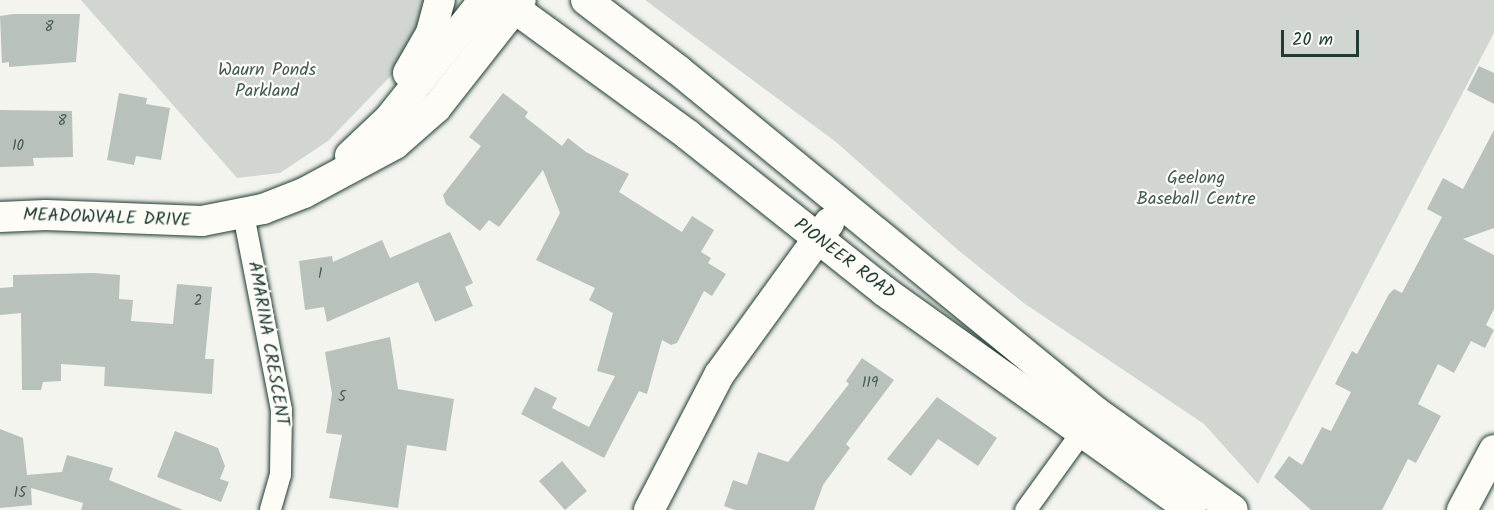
<!DOCTYPE html>
<html>
<head>
<meta charset="utf-8">
<style>
  body { margin:0 }
  #map { position:relative; width:1494px; height:510px; overflow:hidden; background:#f4f4ef; font-family:Kalam,sans-serif }
  div>[style] { position:absolute }
  [style*='--x'] { left:calc(var(--x)*1px); top:calc(var(--y)*1px); width:calc(var(--w)*1px); rotate:calc(var(--a)*1deg) }
  .green>* { inset:0; background:#d1d6d1 }
  .building>* { inset:0; background:#b9c1bb }
  .roads { filter:drop-shadow(0 0 2px #1f3d34) drop-shadow(0 0 2px #1f3d34) }
  .street>* { height:21px; margin:-10.5px; padding:0 10.5px; transform-origin:10.5px; border-radius:10.5px; background:#fdfcf7 }
  .secondary>* { height:30px; margin:-15px; padding:0 15px; transform-origin:15px; border-radius:15px; background:#fdfcf7 }
  span { translate:-50% -50%; white-space:nowrap; text-align:center; line-height:1.15; -webkit-text-stroke:4.5px #fdfcf7; paint-order:stroke }
  .number-label { font-size:15px; color:#465e56 }
  .number-label span { -webkit-text-stroke-width:0 }
  .park-label { font-size:18px; color:#435c53 }
  .street-label { font-size:18px; color:#1f3d34 }
  .scale { position:absolute; left:1281px; top:30px; width:78px; height:27px; box-sizing:border-box; border:3px solid #1f3d34; border-top:0; padding-left:8px; font-size:18px; line-height:21px; white-space:nowrap; color:#1f3d34; -webkit-text-stroke:4px #fdfcf7; paint-order:stroke }
</style>
</head>
<body>
<div id="map">
  <div class="green">
    <div style="clip-path:polygon(81px 0,430px 0,409px 57px,328px 141px,280px 173px,237px 178px)"></div>
    <div style="clip-path:polygon(645px 0,1494px 0,1494px 33px,1258px 484px,1204px 424px,1025px 304px,958px 250px,836px 142px)"></div>
  </div>
  <div class="building">
    <div style="clip-path:polygon(14px 14px,80px 14px,76px 62px,9px 67px,9px 62px,2px 63px,0 16px)"></div>
    <div style="clip-path:polygon(1479px 66px,1494px 73px,1494px 104px,1467px 90px)"></div>
    <div style="clip-path:polygon(119px 93px,147px 98px,146px 104px,170px 108px,161px 160px,136px 156px,134px 165px,107px 160px)"></div>
    <div style="clip-path:polygon(503px 93px,528px 112px,525px 117px,562px 146px,568px 138px,586px 152px,629px 174px,619px 192px,682px 232px,692px 216px,714px 230px,701px 252px,711px 258px,708px 263px,726px 274px,712px 296px,704px 291px,677px 343px,671px 345px,662px 340px,647px 394px,639px 391px,604px 458px,521px 414px,535px 387px,557px 398px,552px 408px,589px 427px,615px 376px,597px 371px,613px 313px,589px 300px,595px 288px,536px 260px,560px 213px,543px 170px,499px 227px,489px 220px,480px 231px,446px 204px,443px 195px,481px 146px,469px 137px)"></div>
    <div style="clip-path:polygon(0 110px,72px 111px,73px 157px,33px 158px,34px 166px,0 167px)"></div>
    <div style="clip-path:polygon(1494px 130px,1494px 228px,1463px 239px,1494px 255px,1494px 309px,1486px 325px,1494px 330px,1485px 348px,1471px 341px,1454px 373px,1438px 364px,1418px 404px,1441px 416px,1416px 463px,1408px 459px,1382px 510px,1311px 510px,1274px 477px,1289px 456px,1302px 465px,1322px 427px,1331px 431px,1351px 392px,1335px 384px,1352px 351px,1357px 354px,1389px 294px,1394px 289px,1402px 293px,1442px 217px,1427px 209px,1443px 178px,1463px 189px)"></div>
    <div style="clip-path:polygon(450px 232px,473px 283px,465px 287px,473px 306px,435px 322px,418px 282px,327px 322px,324px 307px,305px 310px,299px 261px,332px 256px,333px 262px,382px 240px,390px 258px)"></div>
    <div style="clip-path:polygon(94px 273px,120px 275px,119px 299px,133px 300px,131px 321px,173px 324px,177px 284px,212px 287px,205px 359px,214px 359px,212px 394px,104px 386px,105px 367px,61px 364px,61px 381px,43px 382px,41px 390px,22px 390px,21px 313px,0 315px,0 288px,13px 287px,13px 275px)"></div>
    <div style="clip-path:polygon(390px 337px,398px 389px,454px 399px,446px 451px,407px 445px,398px 508px,329px 498px,342px 435px,326px 433px,332px 394px,325px 352px)"></div>
    <div style="clip-path:polygon(862px 358px,894px 380px,846px 444px,850px 448px,823px 485px,814px 510px,735px 510px,724px 506px,733px 480px,747px 485px,758px 452px,788px 462px,849px 384px,846px 381px)"></div>
    <div style="clip-path:polygon(937px 397px,997px 438px,978px 466px,938px 439px,911px 476px,887px 459px)"></div>
    <div style="clip-path:polygon(0 429px,23px 438px,27px 475px,62px 472px,67px 455px,113px 468px,109px 480px,183px 510px,81px 510px,83px 503px,31px 488px,32px 505px,0 508px)"></div>
    <div style="clip-path:polygon(175px 431px,218px 448px,225px 466px,220px 479px,229px 482px,221px 502px,157px 477px)"></div>
    <div style="clip-path:polygon(562px 461px,587px 491px,565px 510px,539px 481px)"></div>
  </div>
  <div class="roads">
    <div class="street">
      <div style="--x:243;--y:214;--w:200;--a:79"></div>
      <div style="--x:281;--y:410;--w:64;--a:90.9"></div>
      <div style="--x:280;--y:474;--w:37;--a:106"></div>
      <div style="--x:1025;--y:510;--w:97;--a:-54.2"></div>
    </div>
    <div class="secondary">
      <div style="--x:503;--y:0;--w:229;--a:36.1"></div>
      <div style="--x:688;--y:135;--w:251;--a:38.5"></div>
      <div style="--x:884;--y:291;--w:377;--a:35.5"></div>
      <div style="--x:586;--y:0;--w:116;--a:37.3"></div>
      <div style="--x:678;--y:70;--w:540;--a:39.29"></div>
      <div style="--x:1096;--y:412;--w:168;--a:35.6"></div>
      <div style="--x:408;--y:73;--w:46;--a:-60.1"></div>
      <div style="--x:431;--y:33;--w:34;--a:-75"></div>
      <div style="--x:350;--y:156;--w:54;--a:-43.5"></div>
      <div style="--x:389;--y:119;--w:152;--a:-51.4"></div>
      <div style="--x:0;--y:217;--w:46;--a:-2.5"></div>
      <div style="--x:46;--y:215;--w:156;--a:2.2"></div>
      <div style="--x:202;--y:221;--w:62;--a:-11.1"></div>
      <div style="--x:263;--y:209;--w:44;--a:-21.3"></div>
      <div style="--x:304;--y:193;--w:103;--a:-28.3"></div>
      <div style="--x:395;--y:144;--w:55;--a:-41.3"></div>
      <div style="--x:436;--y:108;--w:137;--a:-51.8"></div>
      <div style="--x:649;--y:510;--w:152;--a:-62.6"></div>
      <div style="--x:719;--y:375;--w:188;--a:-54.1"></div>
      <div style="--x:1462;--y:510;--w:68;--a:-61.9"></div>
    </div>
  </div>
  <div class="number-label">
    <span style="left:49px;top:28px">8</span>
    <span style="left:62px;top:122px">8</span>
    <span style="left:18px;top:147px">10</span>
    <span style="left:320px;top:275px">1</span>
    <span style="left:198px;top:302px">2</span>
    <span style="left:870px;top:384px">119</span>
    <span style="left:342px;top:398px">5</span>
    <span style="left:20px;top:494px">15</span>
  </div>
  <div class="park-label">
    <span style="left:267px;top:82px">Waurn Ponds<br>Parkland</span>
    <span style="left:1196px;top:190px">Geelong<br>Baseball Centre</span>
  </div>
  <div class="street-label">
    <span style="left:107px;top:219px;rotate:2deg">MEADOWVALE DRIVE</span>
    <span style="left:844px;top:260px;rotate:37deg">PIONEER ROAD</span>
    <span style="left:267px;top:344px;rotate:80deg">AMARINA CRESCENT</span>
  </div>
  <div class="scale">20 m</div>
</div>
</body>
</html>
